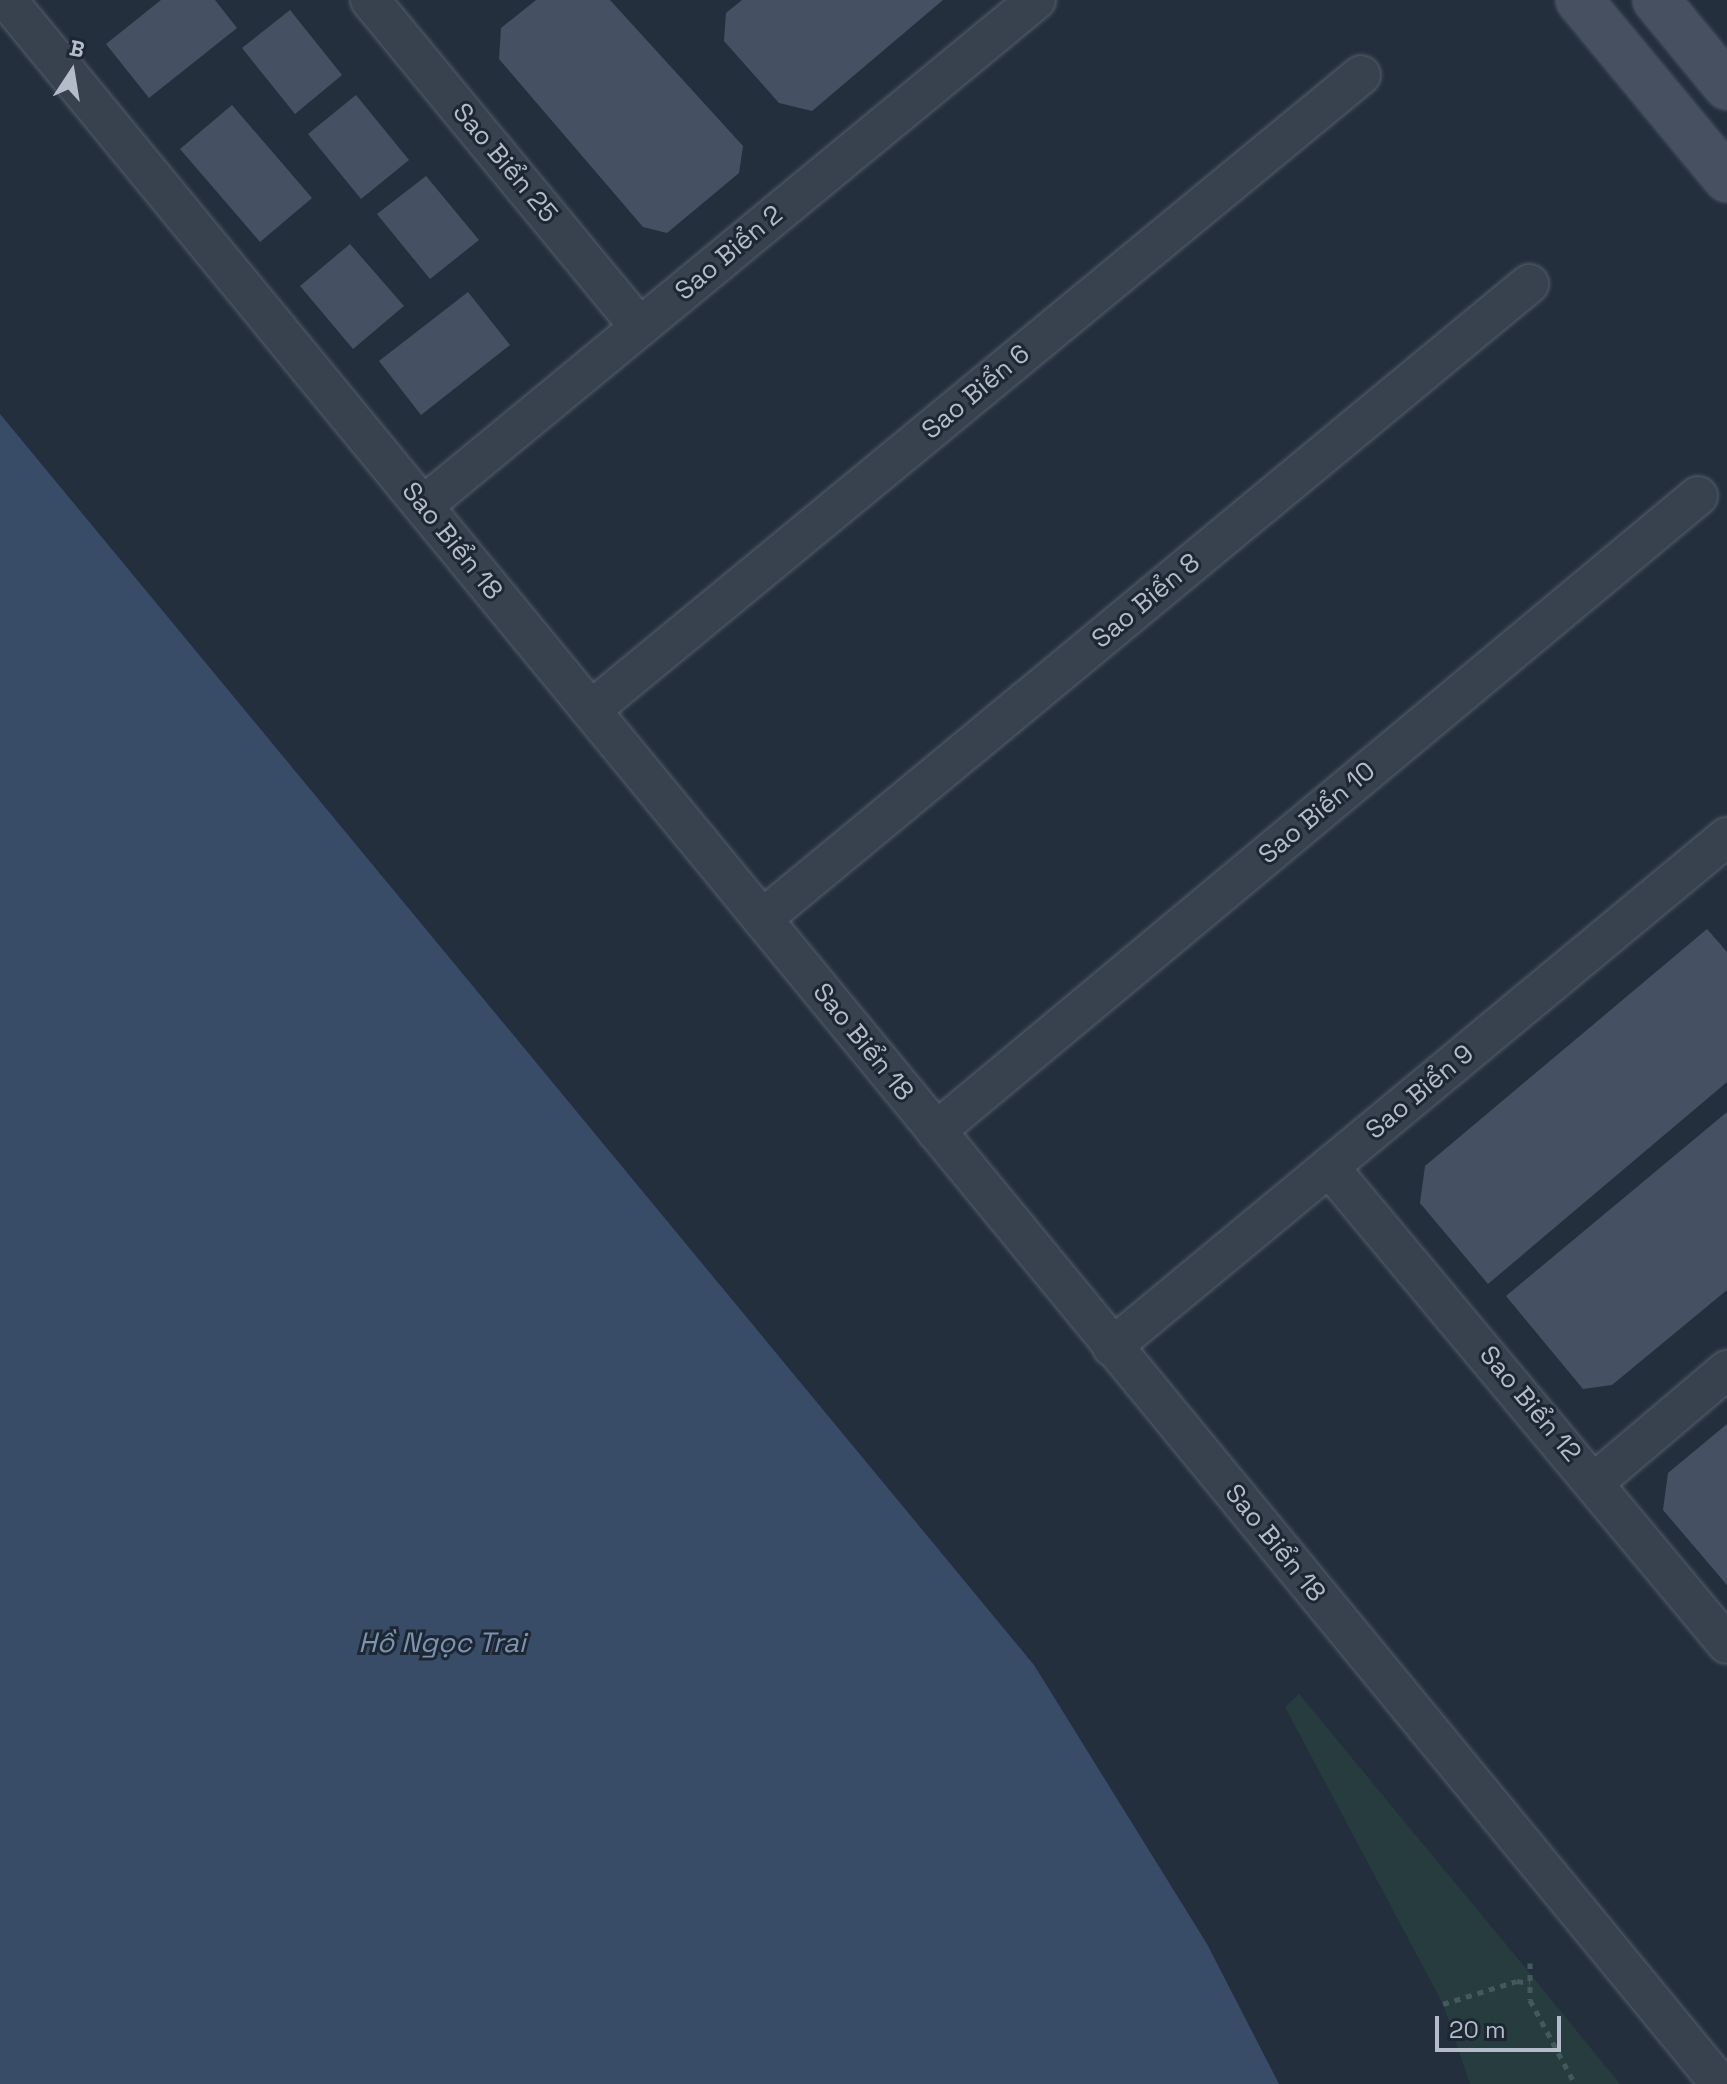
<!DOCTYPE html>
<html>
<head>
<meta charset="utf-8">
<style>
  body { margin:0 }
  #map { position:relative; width:1727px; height:2084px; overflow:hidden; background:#242f3e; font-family:"Space Grotesk",sans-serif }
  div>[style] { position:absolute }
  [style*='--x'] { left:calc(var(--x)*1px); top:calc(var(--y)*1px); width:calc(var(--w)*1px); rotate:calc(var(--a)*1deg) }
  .green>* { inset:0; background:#263c3f }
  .water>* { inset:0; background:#394c67 }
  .building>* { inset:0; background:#455162 }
  .path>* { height:5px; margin-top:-2.5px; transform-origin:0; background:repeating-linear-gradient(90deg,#44595c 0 6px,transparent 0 12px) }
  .roads { filter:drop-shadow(0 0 2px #565f6c) drop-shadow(0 0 2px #565f6c) }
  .street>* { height:38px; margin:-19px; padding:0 19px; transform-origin:19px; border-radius:19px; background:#38414e }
  .secondary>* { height:44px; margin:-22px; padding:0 22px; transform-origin:22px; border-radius:22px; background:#465061 }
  span { translate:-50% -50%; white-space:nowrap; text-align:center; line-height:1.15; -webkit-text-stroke:6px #1d2633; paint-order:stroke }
  .street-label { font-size:26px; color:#b4bcc9 }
  .water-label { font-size:28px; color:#7c92b1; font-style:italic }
  .north { position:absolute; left:32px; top:32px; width:80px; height:80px; -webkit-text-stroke:6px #1d2633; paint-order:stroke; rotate:12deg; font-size:22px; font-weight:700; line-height:32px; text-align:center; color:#b4bcc9 }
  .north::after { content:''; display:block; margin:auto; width:28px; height:36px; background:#b4bcc9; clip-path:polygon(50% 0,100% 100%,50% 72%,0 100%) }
  .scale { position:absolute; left:1435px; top:2016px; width:126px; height:36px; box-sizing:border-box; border:4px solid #b4bcc9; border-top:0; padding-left:10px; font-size:24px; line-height:28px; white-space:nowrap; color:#b4bcc9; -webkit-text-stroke:6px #1d2633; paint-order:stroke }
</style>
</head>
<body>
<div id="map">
  <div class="green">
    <div style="clip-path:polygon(1299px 1694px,1518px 1959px,1620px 2084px,1470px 2084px,1443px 2004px,1285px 1707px)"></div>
  </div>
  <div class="water">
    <div style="clip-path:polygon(0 414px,1034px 1665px,1207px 1944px,1279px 2084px,0 2084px)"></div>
  </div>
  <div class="building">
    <div style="clip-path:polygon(161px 0,215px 0,237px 28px,149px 98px,106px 44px)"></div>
    <div style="clip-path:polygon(536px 0,610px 0,743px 146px,739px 173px,667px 233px,643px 227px,499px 59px,501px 28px)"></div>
    <div style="clip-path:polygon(742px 0,943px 0,812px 111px,779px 103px,724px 41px,726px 13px)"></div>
    <div style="clip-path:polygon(290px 10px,342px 75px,295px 114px,242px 48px)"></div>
    <div style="clip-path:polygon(356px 95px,409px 160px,361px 199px,308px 134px)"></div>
    <div style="clip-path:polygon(232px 105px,312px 198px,260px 242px,180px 149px)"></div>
    <div style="clip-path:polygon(426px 176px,479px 240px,430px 279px,377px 214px)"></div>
    <div style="clip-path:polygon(350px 244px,404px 306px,353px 349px,300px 286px)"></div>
    <div style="clip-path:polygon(468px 292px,510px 345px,421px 415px,379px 361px)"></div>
    <div style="clip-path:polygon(1707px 929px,1727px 952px,1727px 1082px,1488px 1284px,1420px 1203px,1425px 1166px)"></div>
    <div style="clip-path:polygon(1727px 1112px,1727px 1290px,1612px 1385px,1583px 1389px,1506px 1296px)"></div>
    <div style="clip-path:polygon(1727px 1424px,1727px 1585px,1663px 1510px,1668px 1473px)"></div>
  </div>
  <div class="path">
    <div style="--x:1530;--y:1963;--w:37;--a:90"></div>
    <div style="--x:1530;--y:2000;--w:95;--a:61.8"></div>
    <div style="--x:1443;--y:2004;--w:77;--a:-17.3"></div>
    <div style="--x:1517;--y:1981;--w:13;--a:9"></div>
  </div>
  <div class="roads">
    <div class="street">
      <div style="--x:7;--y:0;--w:2698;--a:50.58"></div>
      <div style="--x:370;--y:0;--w:424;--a:50.5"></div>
      <div style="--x:423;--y:506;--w:795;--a:-39.54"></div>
      <div style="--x:591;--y:710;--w:998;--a:-39.51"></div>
      <div style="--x:762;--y:919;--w:996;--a:-39.62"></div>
      <div style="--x:936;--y:1131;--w:992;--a:-39.81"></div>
      <div style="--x:1329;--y:1167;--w:621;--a:50.16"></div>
      <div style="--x:1112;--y:1347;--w:799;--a:-39.67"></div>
      <div style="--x:1596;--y:1481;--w:172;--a:-40.3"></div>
    </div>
    <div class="secondary">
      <div style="--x:1579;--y:0;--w:232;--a:50.4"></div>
      <div style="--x:1656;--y:0;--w:112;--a:50.5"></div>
    </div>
  </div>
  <div class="street-label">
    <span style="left:505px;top:163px;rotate:50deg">Sao Biển 25</span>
    <span style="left:729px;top:253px;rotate:-40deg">Sao Biển 2</span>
    <span style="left:976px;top:392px;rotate:-40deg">Sao Biển 6</span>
    <span style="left:452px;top:541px;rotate:51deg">Sao Biển 18</span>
    <span style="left:1146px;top:601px;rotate:-40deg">Sao Biển 8</span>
    <span style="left:1317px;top:813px;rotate:-40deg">Sao Biển 10</span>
    <span style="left:863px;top:1042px;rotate:51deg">Sao Biển 18</span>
    <span style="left:1420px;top:1092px;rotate:-40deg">Sao Biển 9</span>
    <span style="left:1530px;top:1404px;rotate:50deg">Sao Biển 12</span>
    <span style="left:1275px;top:1543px;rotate:51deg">Sao Biển 18</span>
  </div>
  <div class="water-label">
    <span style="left:442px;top:1642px">Hồ Ngọc Trai</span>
  </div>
  <div class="north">B</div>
  <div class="scale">20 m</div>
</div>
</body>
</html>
